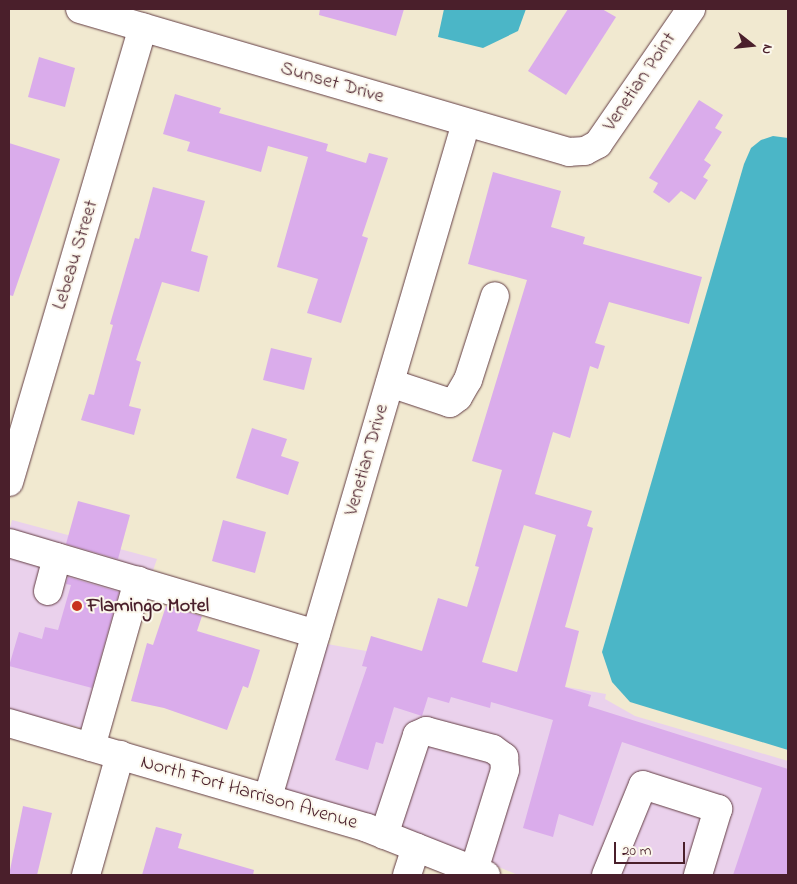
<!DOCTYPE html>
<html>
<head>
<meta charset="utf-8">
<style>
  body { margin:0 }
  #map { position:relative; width:797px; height:884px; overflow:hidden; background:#f1e9d0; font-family:"Indie Flower",sans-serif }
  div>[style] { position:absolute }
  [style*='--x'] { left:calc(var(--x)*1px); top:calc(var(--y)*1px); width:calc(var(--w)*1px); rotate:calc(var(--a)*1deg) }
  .built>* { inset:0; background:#ead1ec }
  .water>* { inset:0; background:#4bb6c7 }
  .building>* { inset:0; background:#daaceb }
  .roads { filter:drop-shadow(0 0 1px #633d44) drop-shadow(0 0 1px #633d44) }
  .minor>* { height:28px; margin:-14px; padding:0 14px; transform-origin:14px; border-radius:14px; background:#fff }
  .major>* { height:28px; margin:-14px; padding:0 14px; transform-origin:14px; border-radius:14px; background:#fff }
  .dots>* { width:14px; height:14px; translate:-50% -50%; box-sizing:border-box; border:2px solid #fbf7ec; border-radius:50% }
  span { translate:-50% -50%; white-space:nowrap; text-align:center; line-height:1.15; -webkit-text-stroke:4px #fbf7ec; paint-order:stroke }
  .street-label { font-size:20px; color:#4a1f2b }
  .poi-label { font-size:20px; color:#4a1f2b; font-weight:700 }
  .left { translate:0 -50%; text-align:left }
  .frame { position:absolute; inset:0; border:10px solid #4a1f2b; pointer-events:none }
  .north { position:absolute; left:727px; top:20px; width:50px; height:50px; -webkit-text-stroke:4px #fbf7ec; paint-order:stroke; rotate:106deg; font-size:14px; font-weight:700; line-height:20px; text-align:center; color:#4a1f2b }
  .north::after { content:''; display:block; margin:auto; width:18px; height:22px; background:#4a1f2b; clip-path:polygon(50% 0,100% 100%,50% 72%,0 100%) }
  .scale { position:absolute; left:614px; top:842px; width:71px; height:22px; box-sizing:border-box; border:2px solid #4a1f2b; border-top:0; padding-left:6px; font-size:15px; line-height:18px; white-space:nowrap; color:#4a1f2b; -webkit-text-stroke:4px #fbf7ec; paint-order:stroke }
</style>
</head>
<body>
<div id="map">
  <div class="built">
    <div style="clip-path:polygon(12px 520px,157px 559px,97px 732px,9px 710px,9px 531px)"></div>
    <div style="clip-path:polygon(327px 644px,606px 694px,605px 699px,635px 716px,788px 761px,788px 875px,518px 875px,432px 839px,285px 790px)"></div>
  </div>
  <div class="water">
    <div style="clip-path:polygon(444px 9px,526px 9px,518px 31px,483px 48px,438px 37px)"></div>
    <div style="clip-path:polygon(773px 136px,788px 138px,788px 750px,630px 702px,612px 682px,602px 652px,744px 164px,751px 148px,761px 140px)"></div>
  </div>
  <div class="building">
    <div style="clip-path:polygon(320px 9px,404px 9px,396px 36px,319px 15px)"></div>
    <div style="clip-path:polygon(568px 9px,602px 9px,616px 17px,566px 95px,528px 71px)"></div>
    <div style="clip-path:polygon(39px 57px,75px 68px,65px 107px,28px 97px)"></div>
    <div style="clip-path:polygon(175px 94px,221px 108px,219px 113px,328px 144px,326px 151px,366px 163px,369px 153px,388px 158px,362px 236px,368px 238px,341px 323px,307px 313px,318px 279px,277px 267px,308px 157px,268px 146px,261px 172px,187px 151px,190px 142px,163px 134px)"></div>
    <div style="clip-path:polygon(699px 100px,723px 115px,715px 128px,722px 132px,704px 160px,711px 165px,703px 177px,708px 180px,695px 200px,681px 191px,669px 203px,653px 192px,658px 183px,649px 178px)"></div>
    <div style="clip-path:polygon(9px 143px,60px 159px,13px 296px,9px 295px)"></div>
    <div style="clip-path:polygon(evenodd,493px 172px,561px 191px,551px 227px,585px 237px,583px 244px,702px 277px,689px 324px,609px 302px,595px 343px,605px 346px,598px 369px,590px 366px,570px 438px,553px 432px,535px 494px,592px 511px,587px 526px,593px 528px,565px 627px,579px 631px,565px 687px,591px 695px,588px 706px,788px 769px,788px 875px,733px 875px,762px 788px,622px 742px,593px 826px,559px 814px,553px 837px,523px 828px,553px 720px,491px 702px,490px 708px,451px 697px,449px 703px,428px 697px,422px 716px,394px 707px,383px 744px,376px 742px,368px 770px,335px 760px,367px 667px,362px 666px,371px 636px,422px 651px,438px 598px,467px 607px,479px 567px,475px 566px,502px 470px,472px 461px,527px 280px,468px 264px,493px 172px,524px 525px,556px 535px,517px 672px,482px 662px,524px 525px)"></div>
    <div style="clip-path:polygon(153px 187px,205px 201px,191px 251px,208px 256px,199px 292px,162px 282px,136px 360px,141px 362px,129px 406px,141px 409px,134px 435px,81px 420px,89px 394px,94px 395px,113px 325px,110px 324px,135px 238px,139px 239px)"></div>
    <div style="clip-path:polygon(271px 348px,312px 358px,304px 390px,263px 380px)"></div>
    <div style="clip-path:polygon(252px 428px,287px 439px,281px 456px,299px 462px,288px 495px,236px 478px)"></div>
    <div style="clip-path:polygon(78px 501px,130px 515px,118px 559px,66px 544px)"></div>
    <div style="clip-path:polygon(223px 520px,266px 532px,255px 573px,212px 561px)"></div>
    <div style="clip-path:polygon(68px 577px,119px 592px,92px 688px,9px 666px,19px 632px,42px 639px,45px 627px,58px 630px,71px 585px,66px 584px)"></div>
    <div style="clip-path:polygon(166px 606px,202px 616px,197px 631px,260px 650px,248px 688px,243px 686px,227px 730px,164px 708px,131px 701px,147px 643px,153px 645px)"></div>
    <div style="clip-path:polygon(23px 806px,52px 813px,37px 875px,9px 875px)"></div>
    <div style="clip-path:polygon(156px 827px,182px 834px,178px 848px,254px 870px,253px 875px,142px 875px)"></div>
  </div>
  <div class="roads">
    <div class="minor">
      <div style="--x:80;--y:9;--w:509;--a:16.3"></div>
      <div style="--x:569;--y:152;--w:16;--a:-4"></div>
      <div style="--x:585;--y:151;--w:15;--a:-28"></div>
      <div style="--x:598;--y:144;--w:164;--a:-55.4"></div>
      <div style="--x:390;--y:383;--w:63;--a:18.4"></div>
      <div style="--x:450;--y:403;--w:10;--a:-37"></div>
      <div style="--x:458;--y:397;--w:20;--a:-60"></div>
      <div style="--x:468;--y:380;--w:88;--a:-72.2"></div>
      <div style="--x:9;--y:482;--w:474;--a:-73.6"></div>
      <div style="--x:9;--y:543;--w:320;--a:16.5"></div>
      <div style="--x:48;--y:591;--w:35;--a:-75"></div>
      <div style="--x:91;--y:747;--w:173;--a:-74.2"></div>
      <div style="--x:268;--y:797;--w:702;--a:-73.63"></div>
      <div style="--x:384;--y:835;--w:105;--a:-71.7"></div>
      <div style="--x:417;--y:735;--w:10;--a:-24"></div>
      <div style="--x:426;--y:731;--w:69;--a:15"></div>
      <div style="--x:493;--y:749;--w:14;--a:36"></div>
      <div style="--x:504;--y:757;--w:13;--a:86"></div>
      <div style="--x:505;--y:770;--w:105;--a:107.2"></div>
      <div style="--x:86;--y:875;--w:125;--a:-74.2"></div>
      <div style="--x:407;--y:875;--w:29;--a:-72"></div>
      <div style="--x:606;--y:875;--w:97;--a:-67.7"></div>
      <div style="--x:643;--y:785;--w:79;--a:17.7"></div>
      <div style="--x:718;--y:809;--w:69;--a:106.9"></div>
    </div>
    <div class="major">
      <div style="--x:9;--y:723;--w:373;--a:16.3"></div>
      <div style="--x:367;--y:828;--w:128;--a:21.6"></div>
    </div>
  </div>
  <div class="dots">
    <div style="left:77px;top:606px;background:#c8321e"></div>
  </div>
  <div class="street-label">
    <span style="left:640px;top:82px;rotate:-56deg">Venetian Point</span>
    <span style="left:332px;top:83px;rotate:16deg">Sunset Drive</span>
    <span style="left:76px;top:255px;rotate:-73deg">Lebeau Street</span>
    <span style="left:367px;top:460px;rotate:-74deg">Venetian Drive</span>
    <span style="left:249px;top:793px;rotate:16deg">North Fort Harrison Avenue</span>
  </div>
  <div class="poi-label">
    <span class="left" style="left:87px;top:606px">Flamingo Motel</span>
  </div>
  <div class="frame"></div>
  <div class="north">N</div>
  <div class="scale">20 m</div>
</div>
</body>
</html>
